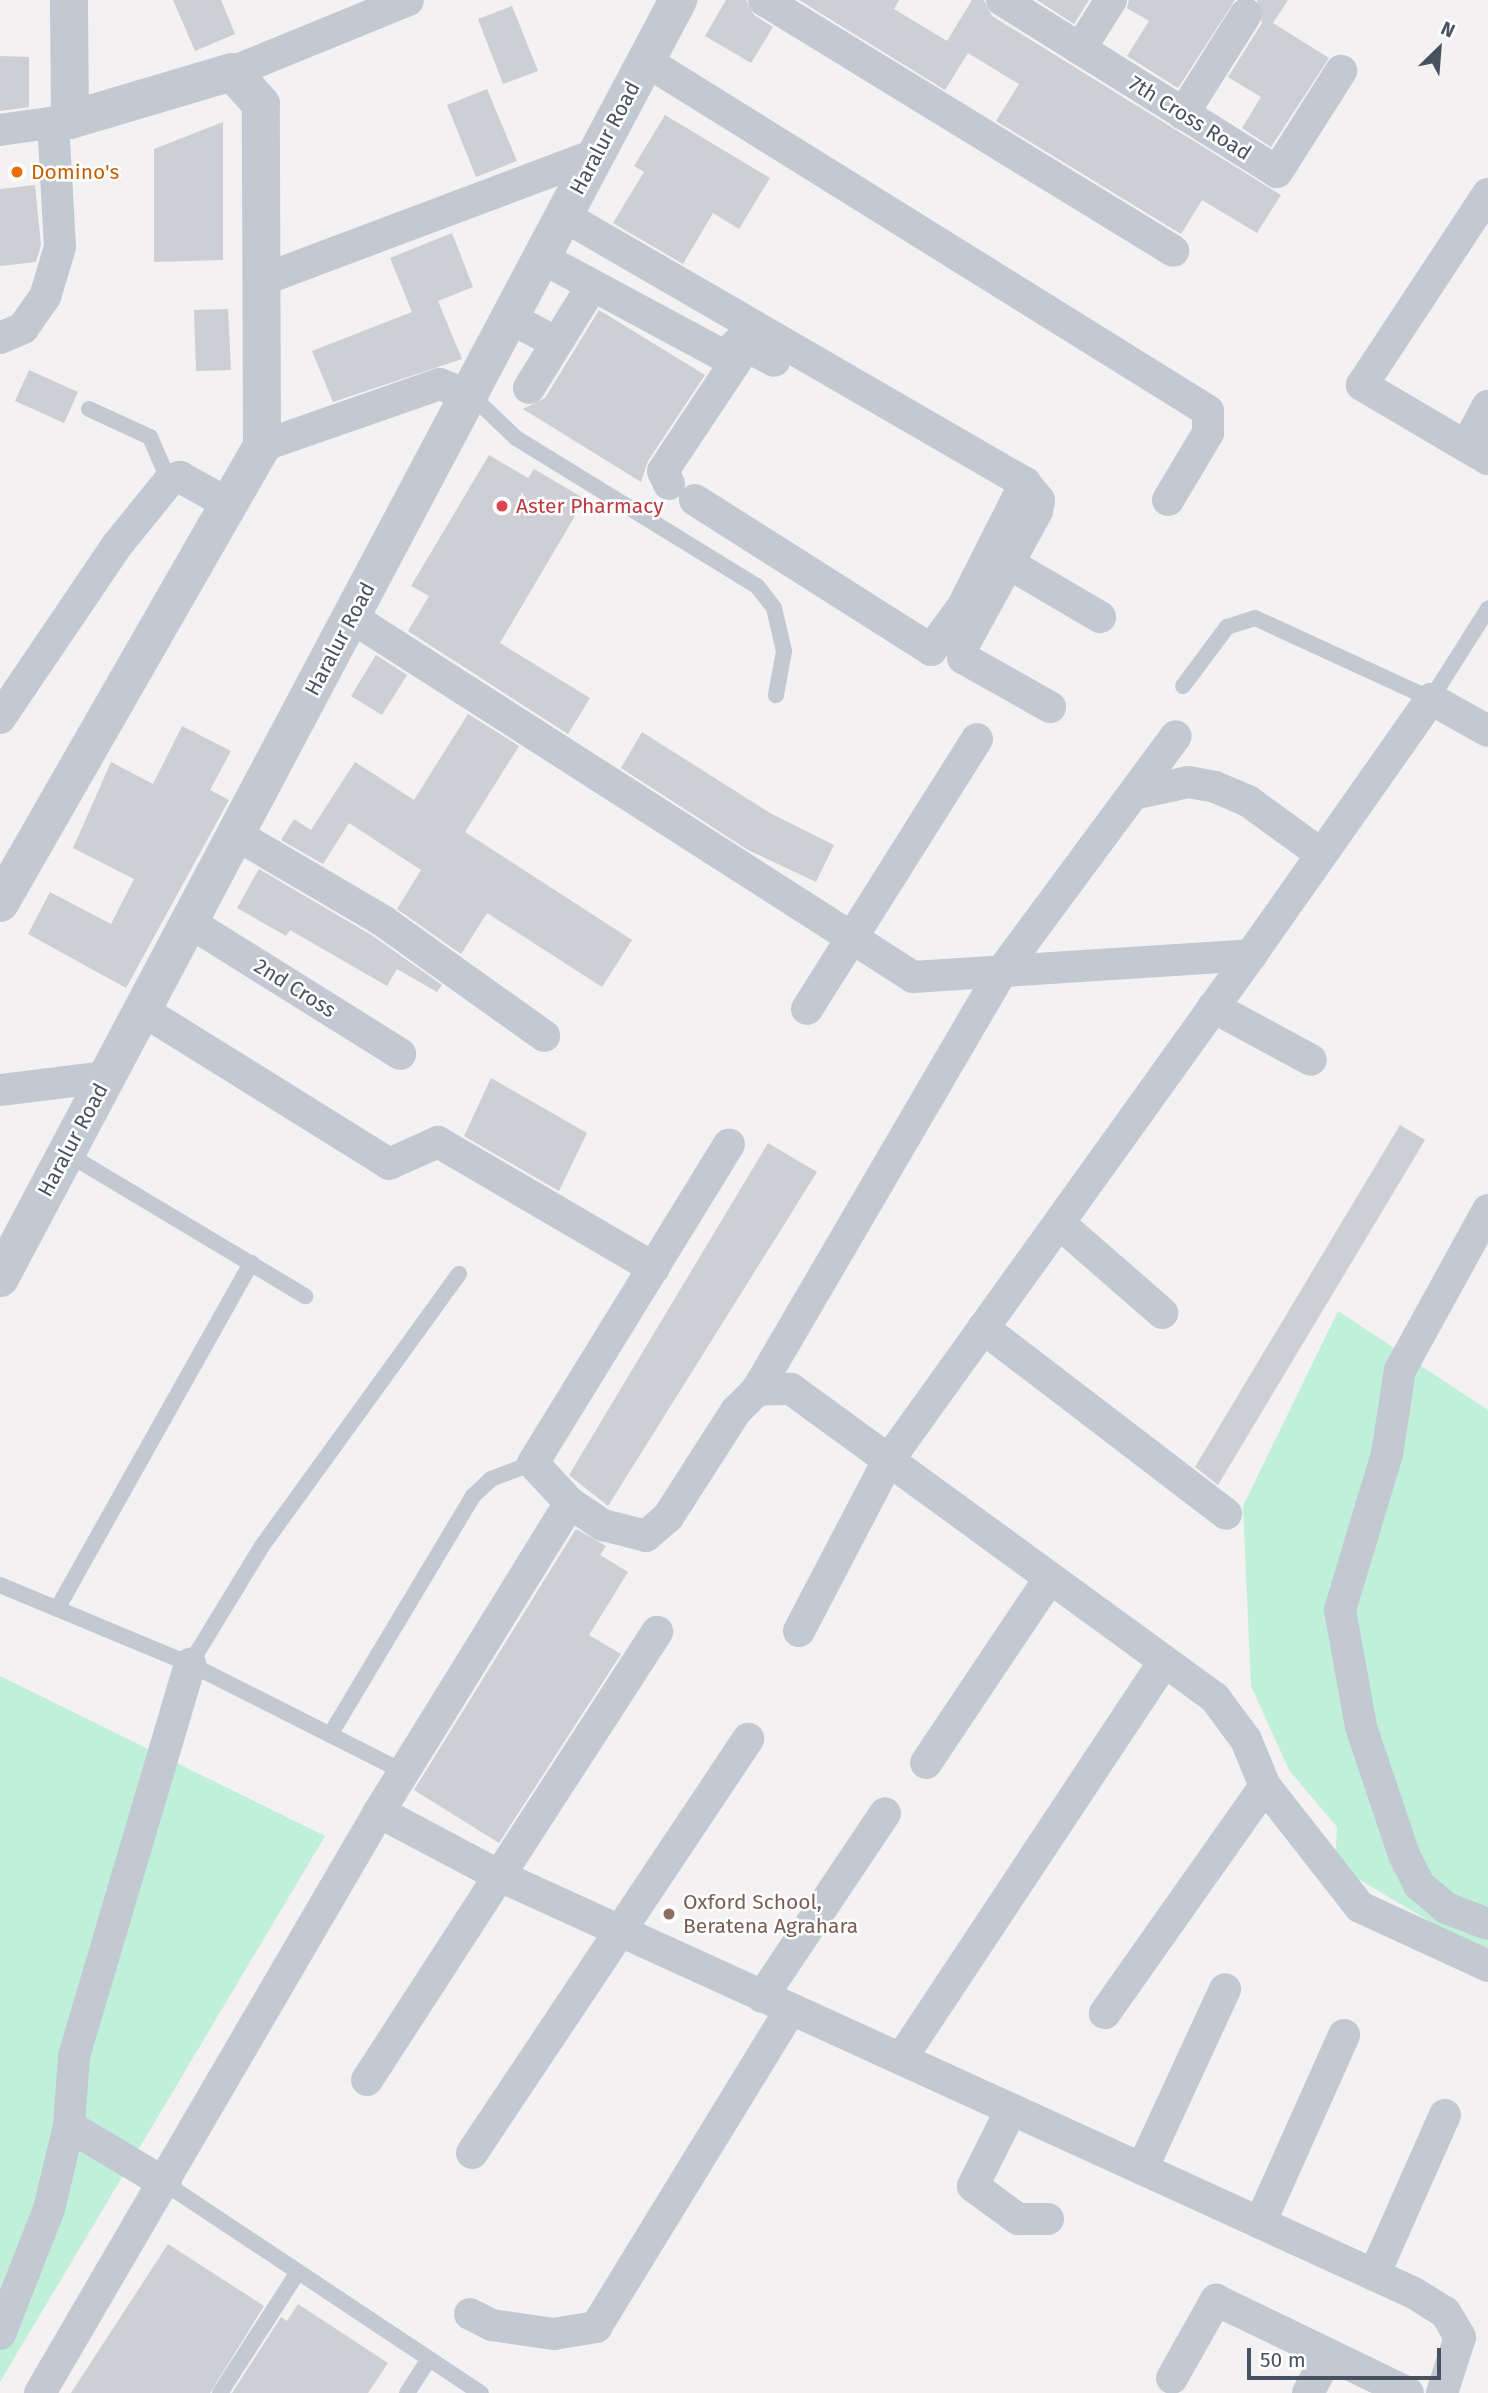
<!DOCTYPE html>
<html>
<head>
<meta charset="utf-8">
<style>
  body { margin:0 }
  #map { position:relative; width:1488px; height:2393px; overflow:hidden; background:#f3f1f1; font-family:"Fira Sans",sans-serif }
  div>[style] { position:absolute }
  [style*='--x'] { left:calc(var(--x)*1px); top:calc(var(--y)*1px); width:calc(var(--w)*1px); rotate:calc(var(--a)*1deg) }
  .green>* { inset:0; background:#c0f0d9 }
  .building>* { inset:0; background:#cdcfd5 }
  .service>* { height:16px; margin:-8px; padding:0 8px; transform-origin:8px; border-radius:8px; background:#c2c9d2 }
  .minor>* { height:32px; margin:-16px; padding:0 16px; transform-origin:16px; border-radius:16px; background:#c2c9d2 }
  .tertiary>* { height:38px; margin:-19px; padding:0 19px; transform-origin:19px; border-radius:19px; background:#c2c9d2 }
  .dots>* { width:19px; height:19px; translate:-50% -50%; box-sizing:border-box; border:4px solid #fff; border-radius:50% }
  span { translate:-50% -50%; white-space:nowrap; text-align:center; line-height:1.15; -webkit-text-stroke:5px #fff; paint-order:stroke }
  .street-label { font-size:21px; color:#48515f }
  .food-label { font-size:21px; color:#c56008 }
  .left { translate:0 -50%; text-align:left }
  .health-label { font-size:21px; color:#be3a42 }
  .education-label { font-size:21px; color:#785e54 }
  .north { position:absolute; left:1404px; top:14px; width:70px; height:70px; -webkit-text-stroke:5px #fff; paint-order:stroke; rotate:25deg; font-size:19px; font-weight:700; line-height:28px; text-align:center; color:#48515f }
  .north::after { content:''; display:block; margin:auto; width:24px; height:32px; background:#48515f; clip-path:polygon(50% 0,100% 100%,50% 72%,0 100%) }
  .scale { position:absolute; left:1247px; top:2348px; width:194px; height:32px; box-sizing:border-box; border:4px solid #48515f; border-top:0; padding-left:9px; font-size:21px; line-height:24px; white-space:nowrap; color:#48515f; -webkit-text-stroke:5px #fff; paint-order:stroke }
</style>
</head>
<body>
<div id="map">
  <div class="green">
    <div style="clip-path:polygon(1338px 1311px,1488px 1410px,1488px 1948px,1444px 1930px,1335px 1865px,1337px 1827px,1289px 1770px,1251px 1686px,1243px 1506px)"></div>
    <div style="clip-path:polygon(0 1676px,325px 1836px,0 2382px)"></div>
  </div>
  <div class="building">
    <div style="clip-path:polygon(173px 0,221px 0,235px 34px,195px 51px)"></div>
    <div style="clip-path:polygon(726px 0,746px 0,754px 15px,773px 27px,751px 63px,705px 36px)"></div>
    <div style="clip-path:polygon(799px 0,899px 0,894px 9px,947px 41px,972px 0,984px 0,992px 16px,1281px 195px,1257px 233px,1202px 200px,1181px 234px,996px 121px,1019px 84px,968px 53px,945px 90px)"></div>
    <div style="clip-path:polygon(1037px 0,1089px 0,1074px 24px)"></div>
    <div style="clip-path:polygon(1129px 0,1235px 0,1178px 88px,1127px 56px,1149px 21px,1127px 8px)"></div>
    <div style="clip-path:polygon(1257px 0,1288px 0,1273px 23px,1329px 58px,1271px 147px,1242px 128px,1261px 97px,1228px 77px,1262px 23px)"></div>
    <div style="clip-path:polygon(512px 6px,538px 71px,503px 84px,478px 19px)"></div>
    <div style="clip-path:polygon(0 56px,29px 57px,29px 107px,0 111px)"></div>
    <div style="clip-path:polygon(487px 89px,517px 161px,476px 177px,447px 105px)"></div>
    <div style="clip-path:polygon(665px 115px,770px 178px,739px 229px,713px 213px,683px 264px,613px 223px,644px 172px,634px 166px)"></div>
    <div style="clip-path:polygon(223px 122px,223px 260px,154px 262px,154px 149px)"></div>
    <div style="clip-path:polygon(35px 185px,41px 245px,36px 262px,0 266px,0 189px)"></div>
    <div style="clip-path:polygon(452px 233px,473px 287px,438px 301px,462px 359px,333px 402px,312px 351px,412px 312px,390px 258px)"></div>
    <div style="clip-path:polygon(228px 309px,231px 370px,196px 371px,194px 310px)"></div>
    <div style="clip-path:polygon(599px 310px,705px 375px,648px 461px,641px 482px,523px 409px,545px 398px)"></div>
    <div style="clip-path:polygon(29px 370px,78px 392px,64px 423px,15px 401px)"></div>
    <div style="clip-path:polygon(489px 455px,528px 478px,534px 469px,585px 499px,500px 643px,590px 698px,568px 734px,408px 631px,429px 596px,411px 586px)"></div>
    <div style="clip-path:polygon(376px 655px,407px 675px,382px 715px,351px 696px)"></div>
    <div style="clip-path:polygon(468px 714px,519px 746px,465px 832px,632px 940px,602px 987px,487px 913px,461px 954px,397px 909px,421px 870px,349px 823px,323px 864px,281px 840px,294px 819px,311px 830px,355px 762px,414px 800px)"></div>
    <div style="clip-path:polygon(182px 726px,231px 751px,210px 790px,229px 800px,126px 988px,28px 934px,50px 892px,111px 924px,134px 879px,73px 848px,111px 762px,153px 784px)"></div>
    <div style="clip-path:polygon(642px 732px,770px 813px,834px 845px,816px 882px,748px 850px,621px 768px)"></div>
    <div style="clip-path:polygon(259px 869px,373px 936px,442px 985px,437px 992px,397px 969px,387px 986px,290px 930px,286px 936px,237px 908px)"></div>
    <div style="clip-path:polygon(491px 1078px,587px 1133px,559px 1191px,464px 1136px)"></div>
    <div style="clip-path:polygon(1400px 1125px,1425px 1140px,1218px 1485px,1195px 1467px)"></div>
    <div style="clip-path:polygon(768px 1143px,817px 1172px,608px 1506px,569px 1475px)"></div>
    <div style="clip-path:polygon(576px 1529px,606px 1546px,600px 1555px,628px 1572px,589px 1635px,621px 1654px,499px 1843px,414px 1790px)"></div>
    <div style="clip-path:polygon(168px 2244px,264px 2306px,210px 2393px,71px 2393px)"></div>
    <div style="clip-path:polygon(298px 2304px,388px 2363px,368px 2393px,232px 2393px,281px 2317px,287px 2321px)"></div>
  </div>
  <div class="service">
    <div style="--x:473;--y:397;--w:59;--a:43.6"></div>
    <div style="--x:516;--y:438;--w:283;--a:31.6"></div>
    <div style="--x:757;--y:586;--w:28;--a:52"></div>
    <div style="--x:774;--y:608;--w:44;--a:76.9"></div>
    <div style="--x:784;--y:651;--w:45;--a:100.3"></div>
    <div style="--x:89;--y:409;--w:67;--a:24.7"></div>
    <div style="--x:150;--y:437;--w:48;--a:66.6"></div>
    <div style="--x:1183;--y:686;--w:74;--a:-53.3"></div>
    <div style="--x:1227;--y:627;--w:29;--a:-18"></div>
    <div style="--x:1255;--y:618;--w:194;--a:24.7"></div>
    <div style="--x:1431;--y:699;--w:107;--a:-57.7"></div>
    <div style="--x:66;--y:1153;--w:279;--a:30.9"></div>
    <div style="--x:0;--y:1585;--w:206;--a:22.6"></div>
    <div style="--x:190;--y:1664;--w:242;--a:26.8"></div>
    <div style="--x:57;--y:1609;--w:397;--a:-60.7"></div>
    <div style="--x:190;--y:1664;--w:138;--a:-58.6"></div>
    <div style="--x:262;--y:1546;--w:336;--a:-54.1"></div>
    <div style="--x:330;--y:1735;--w:279;--a:-59.1"></div>
    <div style="--x:473;--y:1496;--w:25;--a:-43"></div>
    <div style="--x:491;--y:1479;--w:45;--a:-20.9"></div>
    <div style="--x:166;--y:2184;--w:378;--a:33.6"></div>
    <div style="--x:220;--y:2393;--w:144;--a:-57.2"></div>
    <div style="--x:407;--y:2393;--w:40;--a:-57.1"></div>
  </div>
  <div class="minor">
    <div style="--x:764;--y:0;--w:480;--a:31.5"></div>
    <div style="--x:1002;--y:0;--w:324;--a:32"></div>
    <div style="--x:1277;--y:172;--w:120;--a:-57.6"></div>
    <div style="--x:1080;--y:49;--w:58;--a:-57.7"></div>
    <div style="--x:646;--y:61;--w:662;--a:31.91"></div>
    <div style="--x:1208;--y:411;--w:22;--a:90"></div>
    <div style="--x:1208;--y:433;--w:78;--a:120.8"></div>
    <div style="--x:232;--y:72;--w:190;--a:-22.2"></div>
    <div style="--x:1183;--y:114;--w:118;--a:-57.8"></div>
    <div style="--x:0;--y:130;--w:71;--a:-8.1"></div>
    <div style="--x:564;--y:216;--w:533;--a:30.08"></div>
    <div style="--x:1025;--y:483;--w:22;--a:51"></div>
    <div style="--x:1039;--y:500;--w:11;--a:100"></div>
    <div style="--x:1037;--y:511;--w:154;--a:118.7"></div>
    <div style="--x:963;--y:646;--w:12;--a:90"></div>
    <div style="--x:963;--y:658;--w:100;--a:29.4"></div>
    <div style="--x:542;--y:258;--w:207;--a:28.3"></div>
    <div style="--x:724;--y:356;--w:21;--a:-43"></div>
    <div style="--x:739;--y:342;--w:40;--a:28"></div>
    <div style="--x:262;--y:280;--w:358;--a:-20.6"></div>
    <div style="--x:510;--y:318;--w:53;--a:28"></div>
    <div style="--x:0;--y:338;--w:25;--a:-23"></div>
    <div style="--x:23;--y:328;--w:38;--a:-55"></div>
    <div style="--x:45;--y:297;--w:52;--a:-73.3"></div>
    <div style="--x:60;--y:247;--w:125;--a:-93.2"></div>
    <div style="--x:529;--y:388;--w:120;--a:-58.3"></div>
    <div style="--x:262;--y:446;--w:188;--a:-19.2"></div>
    <div style="--x:440;--y:384;--w:35;--a:22"></div>
    <div style="--x:1479;--y:454;--w:136;--a:-149.5"></div>
    <div style="--x:1362;--y:385;--w:229;--a:-56.6"></div>
    <div style="--x:1487;--y:459;--w:25;--a:-135"></div>
    <div style="--x:1469;--y:441;--w:40;--a:-62"></div>
    <div style="--x:669;--y:484;--w:14;--a:-115"></div>
    <div style="--x:663;--y:471;--w:150;--a:-56.4"></div>
    <div style="--x:695;--y:500;--w:280;--a:32.4"></div>
    <div style="--x:931;--y:650;--w:54;--a:-54"></div>
    <div style="--x:963;--y:606;--w:138;--a:-63.2"></div>
    <div style="--x:1013;--y:566;--w:101;--a:30.4"></div>
    <div style="--x:351;--y:617;--w:667;--a:32.64"></div>
    <div style="--x:913;--y:977;--w:339;--a:-3.7"></div>
    <div style="--x:1251;--y:955;--w:313;--a:-54.9"></div>
    <div style="--x:1431;--y:699;--w:65;--a:29.3"></div>
    <div style="--x:0;--y:718;--w:210;--a:-55.9"></div>
    <div style="--x:118;--y:544;--w:81;--a:-51"></div>
    <div style="--x:169;--y:481;--w:12;--a:-20"></div>
    <div style="--x:180;--y:477;--w:54;--a:29"></div>
    <div style="--x:1134;--y:794;--w:55;--a:-12.5"></div>
    <div style="--x:1188;--y:782;--w:27;--a:10"></div>
    <div style="--x:1215;--y:787;--w:36;--a:23"></div>
    <div style="--x:1248;--y:801;--w:90;--a:36"></div>
    <div style="--x:235;--y:834;--w:172;--a:30.4"></div>
    <div style="--x:383;--y:921;--w:198;--a:35.5"></div>
    <div style="--x:189;--y:922;--w:249;--a:32"></div>
    <div style="--x:1213;--y:1007;--w:111;--a:28.4"></div>
    <div style="--x:807;--y:1009;--w:319;--a:-57.8"></div>
    <div style="--x:142;--y:1010;--w:291;--a:31.9"></div>
    <div style="--x:389;--y:1164;--w:54;--a:-24.2"></div>
    <div style="--x:438;--y:1142;--w:250;--a:30.3"></div>
    <div style="--x:0;--y:1090;--w:107;--a:-7"></div>
    <div style="--x:1488;--y:1210;--w:183;--a:118.8"></div>
    <div style="--x:1400;--y:1370;--w:85;--a:98.8"></div>
    <div style="--x:1387;--y:1454;--w:163;--a:106.8"></div>
    <div style="--x:1340;--y:1610;--w:119;--a:79.8"></div>
    <div style="--x:1361;--y:1727;--w:135;--a:71.4"></div>
    <div style="--x:1404;--y:1855;--w:34;--a:63"></div>
    <div style="--x:1419;--y:1885;--w:35;--a:40"></div>
    <div style="--x:1446;--y:1908;--w:45;--a:20.9"></div>
    <div style="--x:1059;--y:1223;--w:137;--a:41.1"></div>
    <div style="--x:983;--y:1328;--w:306;--a:37.4"></div>
    <div style="--x:757;--y:1390;--w:485;--a:-59.7"></div>
    <div style="--x:1002;--y:971;--w:292;--a:-53.5"></div>
    <div style="--x:570;--y:1503;--w:54;--a:-132.8"></div>
    <div style="--x:533;--y:1463;--w:374;--a:-58.4"></div>
    <div style="--x:799;--y:1631;--w:192;--a:-62.4"></div>
    <div style="--x:888;--y:1461;--w:623;--a:-54.34"></div>
    <div style="--x:926;--y:1763;--w:221;--a:-56.2"></div>
    <div style="--x:1265;--y:1786;--w:154;--a:51.9"></div>
    <div style="--x:1360;--y:1907;--w:141;--a:24.7"></div>
    <div style="--x:379;--y:1812;--w:139;--a:27.9"></div>
    <div style="--x:502;--y:1877;--w:1002;--a:24.52"></div>
    <div style="--x:1414;--y:2293;--w:36;--a:32"></div>
    <div style="--x:1445;--y:2312;--w:29;--a:59"></div>
    <div style="--x:1460;--y:2337;--w:59;--a:107.8"></div>
    <div style="--x:762;--y:1997;--w:221;--a:-56.2"></div>
    <div style="--x:901;--y:2059;--w:476;--a:-56.5"></div>
    <div style="--x:367;--y:2080;--w:534;--a:-57.08"></div>
    <div style="--x:1011;--y:2110;--w:85;--a:116.6"></div>
    <div style="--x:973;--y:2186;--w:56;--a:36.3"></div>
    <div style="--x:1018;--y:2219;--w:30;--a:0"></div>
    <div style="--x:69;--y:2126;--w:113;--a:30.9"></div>
    <div style="--x:472;--y:2153;--w:498;--a:-56.3"></div>
    <div style="--x:1142;--y:2169;--w:198;--a:-65.2"></div>
    <div style="--x:1260;--y:2223;--w:206;--a:-65.9"></div>
    <div style="--x:1374;--y:2275;--w:175;--a:-66.1"></div>
    <div style="--x:470;--y:2314;--w:25;--a:27"></div>
    <div style="--x:492;--y:2325;--w:63;--a:8.3"></div>
    <div style="--x:554;--y:2334;--w:43;--a:-9.5"></div>
    <div style="--x:596;--y:2327;--w:373;--a:-58.5"></div>
    <div style="--x:0;--y:2334;--w:134;--a:-68.6"></div>
    <div style="--x:49;--y:2209;--w:85;--a:-76.5"></div>
    <div style="--x:69;--y:2126;--w:70;--a:-85.9"></div>
    <div style="--x:74;--y:2056;--w:409;--a:-73.5"></div>
    <div style="--x:1172;--y:2378;--w:90;--a:-60.6"></div>
    <div style="--x:1216;--y:2300;--w:213;--a:25.8"></div>
    <div style="--x:40;--y:2393;--w:673;--a:-59.74"></div>
    <div style="--x:379;--y:1812;--w:363;--a:-58.3"></div>
    <div style="--x:570;--y:1503;--w:40;--a:34"></div>
    <div style="--x:603;--y:1525;--w:44;--a:14.3"></div>
    <div style="--x:646;--y:1536;--w:29;--a:-41"></div>
    <div style="--x:668;--y:1517;--w:126;--a:-57.3"></div>
    <div style="--x:736;--y:1411;--w:30;--a:-45"></div>
    <div style="--x:757;--y:1390;--w:34;--a:-2"></div>
    <div style="--x:791;--y:1389;--w:525;--a:36.08"></div>
    <div style="--x:1215;--y:1698;--w:52;--a:53.6"></div>
    <div style="--x:1246;--y:1740;--w:50;--a:67.6"></div>
    <div style="--x:1265;--y:1786;--w:278;--a:125.2"></div>
    <div style="--x:1308;--y:2393;--w:43;--a:-62.2"></div>
  </div>
  <div class="tertiary">
    <div style="--x:0;--y:903;--w:527;--a:-60.17"></div>
    <div style="--x:262;--y:446;--w:342;--a:-90.2"></div>
    <div style="--x:261;--y:104;--w:43;--a:-132.2"></div>
    <div style="--x:232;--y:72;--w:169;--a:163.5"></div>
    <div style="--x:70;--y:120;--w:120;--a:-90.5"></div>
    <div style="--x:0;--y:1278;--w:1447;--a:-62.05"></div>
  </div>
  <div class="dots">
    <div style="left:17px;top:172px;background:#e8710a"></div>
    <div style="left:502px;top:506px;background:#e0444e"></div>
    <div style="left:669px;top:1914px;background:#8d6e63"></div>
  </div>
  <div class="street-label">
    <span style="left:1190px;top:118px;rotate:32deg">7th Cross Road</span>
    <span style="left:605px;top:138px;rotate:-62deg">Haralur Road</span>
    <span style="left:340px;top:639px;rotate:-62deg">Haralur Road</span>
    <span style="left:295px;top:988px;rotate:32deg">2nd Cross</span>
    <span style="left:73px;top:1140px;rotate:-62deg">Haralur Road</span>
  </div>
  <div class="food-label">
    <span class="left" style="left:31px;top:172px">Domino's</span>
  </div>
  <div class="health-label">
    <span class="left" style="left:516px;top:506px">Aster Pharmacy</span>
  </div>
  <div class="education-label">
    <span class="left" style="left:683px;top:1914px">Oxford School,<br>Beratena Agrahara</span>
  </div>
  <div class="north">N</div>
  <div class="scale">50 m</div>
</div>
</body>
</html>
